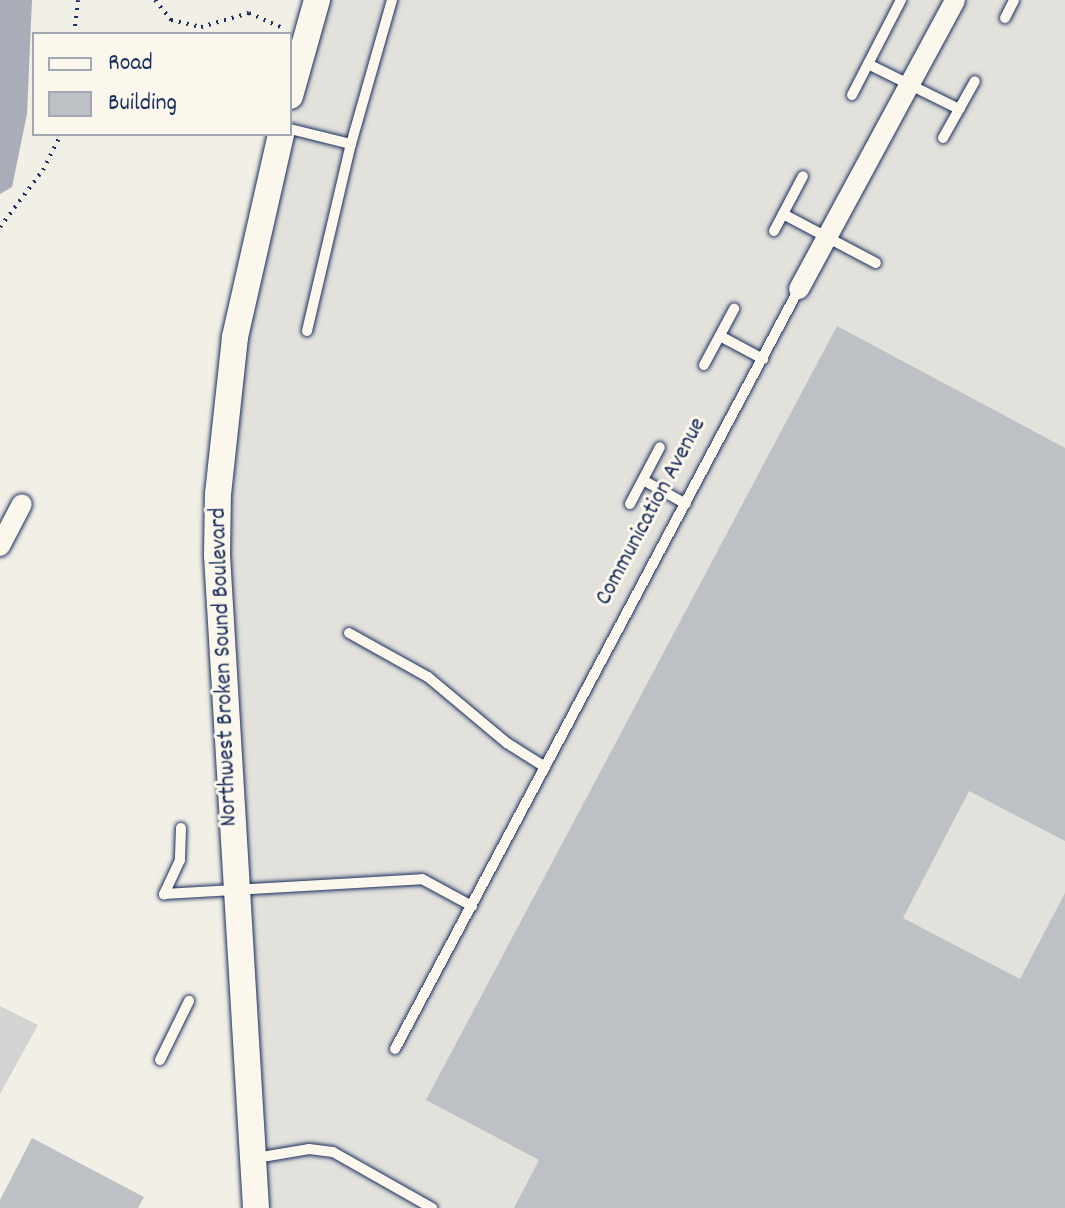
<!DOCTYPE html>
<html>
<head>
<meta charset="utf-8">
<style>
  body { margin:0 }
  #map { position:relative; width:1065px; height:1208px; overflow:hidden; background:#f2efe6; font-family:Dekko,sans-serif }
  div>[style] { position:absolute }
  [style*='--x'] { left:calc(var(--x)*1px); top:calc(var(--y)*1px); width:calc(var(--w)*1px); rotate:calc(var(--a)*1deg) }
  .built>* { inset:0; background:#e2e1dc }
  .green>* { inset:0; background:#d2d3d2 }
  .water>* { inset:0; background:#a9adb7 }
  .building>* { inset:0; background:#bdc0c4 }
  .path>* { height:4px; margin-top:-2px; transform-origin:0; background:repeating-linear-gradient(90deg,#1b2f5e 0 2px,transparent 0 8px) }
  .roads { filter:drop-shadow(0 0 2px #1b2f5e) drop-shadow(0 0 2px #1b2f5e) }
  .service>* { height:10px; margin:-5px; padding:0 5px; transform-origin:5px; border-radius:5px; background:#fbf7ec }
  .minor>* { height:20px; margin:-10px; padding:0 10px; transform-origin:10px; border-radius:10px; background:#fbf7ec }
  .tertiary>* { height:26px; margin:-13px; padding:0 13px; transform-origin:13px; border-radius:13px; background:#fbf7ec }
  span { translate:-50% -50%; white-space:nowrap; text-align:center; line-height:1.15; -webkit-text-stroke:6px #fbf7ec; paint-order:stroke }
  .street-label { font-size:24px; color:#1b2f5e }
  .legend { position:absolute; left:32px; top:32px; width:260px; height:104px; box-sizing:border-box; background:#fbf7ec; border:2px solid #a1a7b3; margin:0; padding:10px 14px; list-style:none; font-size:24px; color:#1b2f5e }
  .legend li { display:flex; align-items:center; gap:16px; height:40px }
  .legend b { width:40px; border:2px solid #a1a7b3 }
</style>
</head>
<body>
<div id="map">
  <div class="built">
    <div style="clip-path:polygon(317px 0,1065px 0,1065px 1208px,256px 1208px,221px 446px,290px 134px,290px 96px)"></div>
  </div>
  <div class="green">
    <div style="clip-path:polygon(0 1006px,38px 1025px,0 1094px)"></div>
  </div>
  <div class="water">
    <div style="clip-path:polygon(0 0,32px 0,27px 114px,12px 187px,0 194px)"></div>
  </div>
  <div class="building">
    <div style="clip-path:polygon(837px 326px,1065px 448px,1065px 841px,969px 791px,903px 918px,1020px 979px,1065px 893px,1065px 1208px,514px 1208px,539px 1160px,426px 1100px)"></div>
    <div style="clip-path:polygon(32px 1138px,144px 1197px,138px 1208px,0 1208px,0 1200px)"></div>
  </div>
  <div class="path">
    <div style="--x:155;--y:0;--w:26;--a:51"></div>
    <div style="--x:171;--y:20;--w:31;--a:13"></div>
    <div style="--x:201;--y:27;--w:50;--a:-16.3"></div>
    <div style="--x:249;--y:13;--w:39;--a:24"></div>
    <div style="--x:74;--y:34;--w:34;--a:-83"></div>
    <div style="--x:0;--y:227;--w:71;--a:-53"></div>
    <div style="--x:43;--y:170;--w:40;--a:-63.4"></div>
  </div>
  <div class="roads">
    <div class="service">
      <div style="--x:1005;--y:18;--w:20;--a:-63"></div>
      <div style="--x:868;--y:64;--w:102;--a:26.3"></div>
      <div style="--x:852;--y:95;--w:107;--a:-62.7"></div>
      <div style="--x:290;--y:129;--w:63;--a:13.8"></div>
      <div style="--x:943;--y:138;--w:65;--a:-60.7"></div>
      <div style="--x:783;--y:214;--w:105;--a:27.8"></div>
      <div style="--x:774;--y:231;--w:62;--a:-62.2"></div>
      <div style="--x:307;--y:331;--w:192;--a:-76.8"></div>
      <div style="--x:351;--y:144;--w:150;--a:-74.1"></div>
      <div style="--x:720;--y:336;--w:49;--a:28.1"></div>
      <div style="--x:704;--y:365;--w:64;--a:-61.8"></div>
      <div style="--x:643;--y:480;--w:49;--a:29.2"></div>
      <div style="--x:630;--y:504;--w:64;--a:-62.2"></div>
      <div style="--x:349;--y:633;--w:90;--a:29.1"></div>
      <div style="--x:428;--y:677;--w:103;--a:39.9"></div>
      <div style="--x:507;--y:743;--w:45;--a:32.3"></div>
      <div style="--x:181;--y:828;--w:32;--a:92"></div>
      <div style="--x:180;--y:860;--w:38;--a:115"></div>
      <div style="--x:164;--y:894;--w:258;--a:-3.3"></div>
      <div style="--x:422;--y:879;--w:57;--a:28.4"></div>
      <div style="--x:395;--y:1049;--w:861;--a:-62.01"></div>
      <div style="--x:160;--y:1060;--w:66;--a:-63.8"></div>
      <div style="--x:256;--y:1158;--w:54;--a:-9.6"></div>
      <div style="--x:309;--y:1149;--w:24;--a:7"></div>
      <div style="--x:333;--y:1152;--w:114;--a:29.5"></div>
    </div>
    <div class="minor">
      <div style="--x:799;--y:289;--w:328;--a:-61.6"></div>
      <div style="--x:0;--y:546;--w:47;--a:-62.4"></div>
    </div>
    <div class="tertiary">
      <div style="--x:290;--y:96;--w:100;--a:-74.3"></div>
      <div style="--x:256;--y:1208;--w:654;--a:-93.42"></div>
      <div style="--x:217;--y:555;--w:61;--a:-89.1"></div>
      <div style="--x:218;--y:494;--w:158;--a:-83.8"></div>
      <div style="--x:235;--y:337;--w:208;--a:-77.2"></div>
    </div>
  </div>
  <div class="street-label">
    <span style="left:652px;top:512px;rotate:-62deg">Communication Avenue</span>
    <span style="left:225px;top:667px;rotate:-92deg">Northwest Broken Sound Boulevard</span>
  </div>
  <ul class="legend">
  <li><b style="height:10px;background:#fbf7ec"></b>Road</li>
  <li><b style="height:22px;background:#bdc0c4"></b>Building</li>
  </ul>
</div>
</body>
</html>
